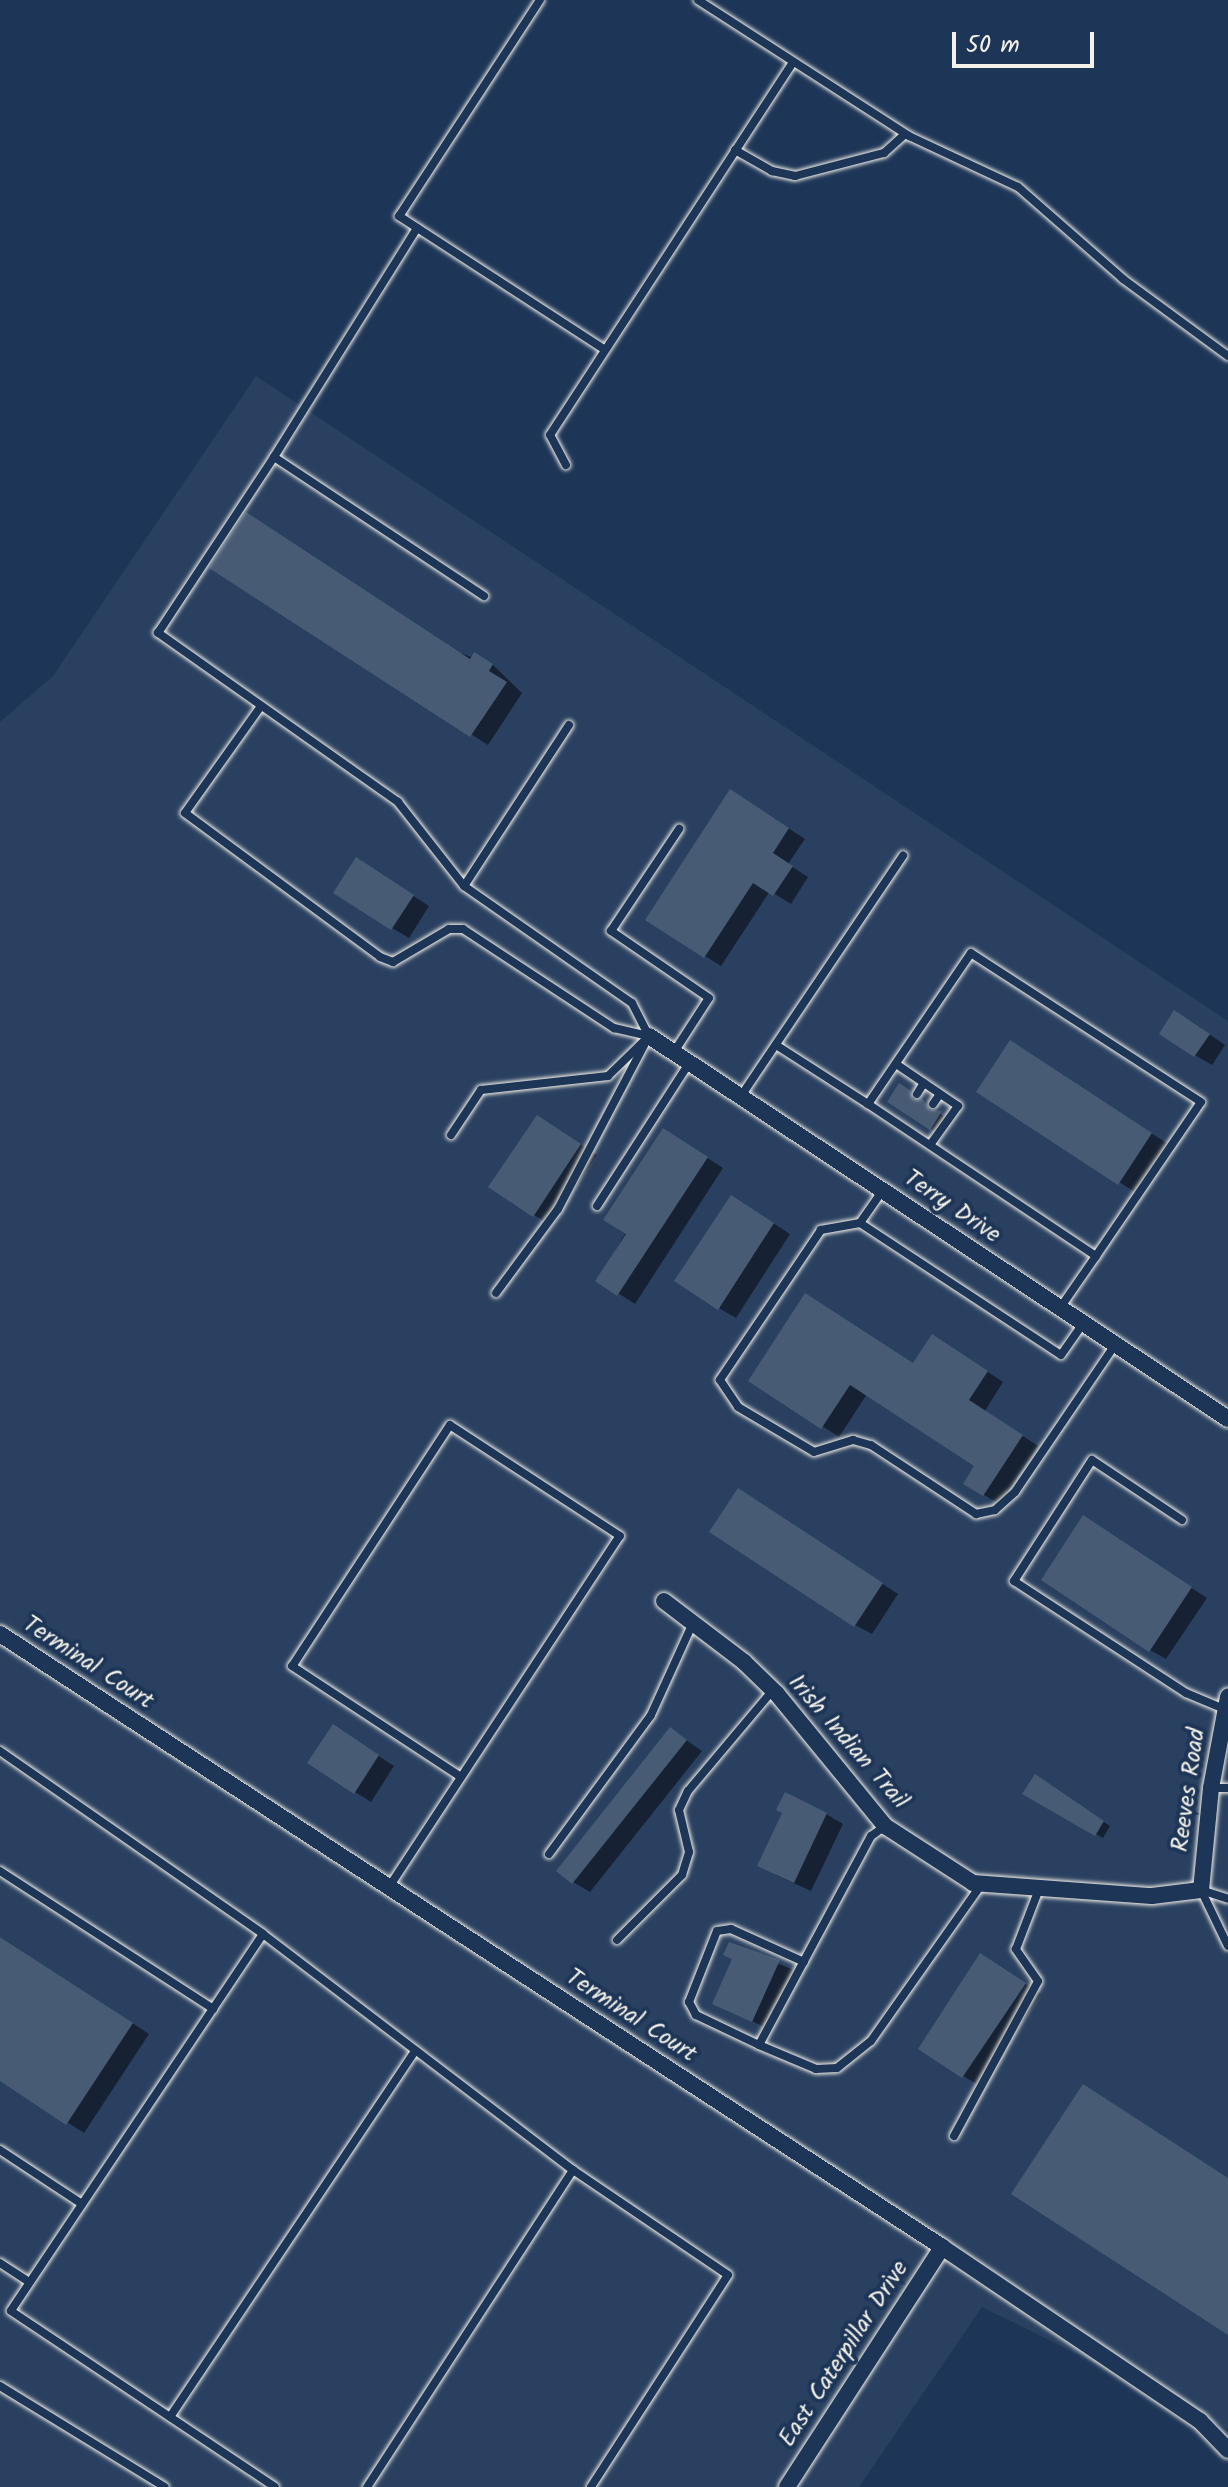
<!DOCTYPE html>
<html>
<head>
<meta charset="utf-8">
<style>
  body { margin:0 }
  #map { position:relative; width:1228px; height:2487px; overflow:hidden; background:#1d3557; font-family:Kalam,sans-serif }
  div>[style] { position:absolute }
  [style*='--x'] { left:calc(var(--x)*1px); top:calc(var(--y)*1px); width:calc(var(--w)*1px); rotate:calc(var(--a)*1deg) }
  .built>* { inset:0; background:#2a4060 }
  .shadow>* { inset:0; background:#0007 }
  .building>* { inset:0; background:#485b74 }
  .roads { filter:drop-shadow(0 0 2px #f4f1e8) drop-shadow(0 0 2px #f4f1e8) }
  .lane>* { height:8px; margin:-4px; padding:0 4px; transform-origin:4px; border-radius:4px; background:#1d3557 }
  .street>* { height:16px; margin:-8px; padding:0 8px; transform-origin:8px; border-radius:8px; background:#1d3557 }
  span { translate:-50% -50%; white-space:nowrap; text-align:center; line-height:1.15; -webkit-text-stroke:8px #1d3557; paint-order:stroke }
  .street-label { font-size:24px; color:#f4f1e8 }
  .scale { position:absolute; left:952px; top:32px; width:142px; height:36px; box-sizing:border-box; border:4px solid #f4f1e8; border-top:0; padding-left:10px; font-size:24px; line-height:28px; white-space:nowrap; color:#f4f1e8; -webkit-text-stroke:6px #1d3557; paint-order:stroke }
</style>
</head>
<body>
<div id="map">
  <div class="built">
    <div style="clip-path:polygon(256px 376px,1228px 1021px,1228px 2429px,982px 2307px,859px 2487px,0 2487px,0 722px,53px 676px)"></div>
  </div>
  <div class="shadow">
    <div style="clip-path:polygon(212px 567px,492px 664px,522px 693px,488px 745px)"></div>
    <div style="clip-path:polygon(748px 802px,805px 839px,788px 864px,808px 877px,791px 904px,770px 891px,721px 966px,705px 956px)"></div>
    <div style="clip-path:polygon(373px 870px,429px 906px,409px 938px,392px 928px)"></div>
    <div style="clip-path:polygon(1192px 1022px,1225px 1045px,1212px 1065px,1195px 1055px)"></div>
    <div style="clip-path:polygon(1027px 1052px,1168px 1144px,1136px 1193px,979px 1091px)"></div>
    <div style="clip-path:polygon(900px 1086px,933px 1112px,946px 1116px,935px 1131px,890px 1102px)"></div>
    <div style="clip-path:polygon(554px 1127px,597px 1155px,550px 1225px,534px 1215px)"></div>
    <div style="clip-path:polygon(680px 1140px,723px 1168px,635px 1304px,598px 1280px)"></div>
    <div style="clip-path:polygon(748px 1207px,790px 1234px,736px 1318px,719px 1308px)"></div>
    <div style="clip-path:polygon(949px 1346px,1003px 1382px,985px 1411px,1038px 1446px,1000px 1504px,984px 1495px,977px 1466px,867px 1394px,839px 1437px,751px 1380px,914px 1365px)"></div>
    <div style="clip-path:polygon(755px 1500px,898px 1594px,872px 1634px,855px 1625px)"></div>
    <div style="clip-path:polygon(1100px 1528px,1207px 1598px,1166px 1659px,1150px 1650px)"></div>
    <div style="clip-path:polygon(670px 1729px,702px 1751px,590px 1892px,573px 1882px)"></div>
    <div style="clip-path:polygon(350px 1737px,394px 1766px,371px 1802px,355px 1792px)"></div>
    <div style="clip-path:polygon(1042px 1781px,1110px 1826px,1103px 1838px,1025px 1793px)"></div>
    <div style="clip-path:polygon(826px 1814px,843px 1824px,811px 1891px,776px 1875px)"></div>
    <div style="clip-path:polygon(0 1937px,149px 2034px,84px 2133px,0 2079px)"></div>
    <div style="clip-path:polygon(730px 1944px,796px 1971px,770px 2030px,715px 2003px,734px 1959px)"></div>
    <div style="clip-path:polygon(997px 1965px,1041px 1994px,980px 2086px,963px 2076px)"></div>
  </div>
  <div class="building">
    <div style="clip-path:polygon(246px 512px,470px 659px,474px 652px,493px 664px,489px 671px,507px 682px,470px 737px,209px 568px)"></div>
    <div style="clip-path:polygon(730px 789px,789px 828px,773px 853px,793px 866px,773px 896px,753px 883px,704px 958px,645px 920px)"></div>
    <div style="clip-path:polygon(356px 857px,414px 895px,391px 930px,333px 893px)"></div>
    <div style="clip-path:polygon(1174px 1010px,1210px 1034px,1194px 1057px,1159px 1034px)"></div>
    <div style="clip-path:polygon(1010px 1040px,1152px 1133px,1118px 1185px,976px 1092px)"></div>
    <div style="clip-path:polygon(899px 1083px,911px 1091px,913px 1099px,922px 1098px,930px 1110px,942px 1111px,930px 1130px,887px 1102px)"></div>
    <div style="clip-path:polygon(537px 1115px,581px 1144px,533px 1217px,488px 1187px)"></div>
    <div style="clip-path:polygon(663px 1128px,708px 1157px,617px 1296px,595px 1281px,626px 1234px,603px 1220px)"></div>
    <div style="clip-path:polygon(731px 1195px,774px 1223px,718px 1310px,674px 1281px)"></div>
    <div style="clip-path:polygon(805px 1293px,913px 1363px,932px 1334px,988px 1371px,969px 1400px,1023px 1435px,983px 1496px,963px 1484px,974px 1466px,850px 1385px,821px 1429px,748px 1381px)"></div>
    <div style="clip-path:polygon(738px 1488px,883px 1583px,854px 1627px,709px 1532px)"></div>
    <div style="clip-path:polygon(1083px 1515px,1192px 1587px,1149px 1652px,1041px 1580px)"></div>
    <div style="clip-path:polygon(333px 1724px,379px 1755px,354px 1794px,307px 1763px)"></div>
    <div style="clip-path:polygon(670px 1727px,687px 1740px,572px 1884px,556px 1871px)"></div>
    <div style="clip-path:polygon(1035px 1774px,1104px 1821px,1095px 1836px,1022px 1794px)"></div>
    <div style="clip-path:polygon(785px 1792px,827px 1813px,794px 1883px,757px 1866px,782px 1813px,776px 1810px)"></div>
    <div style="clip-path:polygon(0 1937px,133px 2023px,66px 2125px,0 2081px)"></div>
    <div style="clip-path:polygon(729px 1942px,780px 1960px,752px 2022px,712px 2004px,732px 1959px,723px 1955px)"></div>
    <div style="clip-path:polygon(980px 1953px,1026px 1983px,962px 2078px,918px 2049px)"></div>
    <div style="clip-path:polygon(1083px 2084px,1228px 2178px,1228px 2335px,1011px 2194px)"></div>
  </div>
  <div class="roads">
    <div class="lane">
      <div style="--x:540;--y:0;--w:258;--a:123.1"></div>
      <div style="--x:399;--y:216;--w:244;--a:33"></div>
      <div style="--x:698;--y:0;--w:251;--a:32.8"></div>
      <div style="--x:909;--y:136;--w:120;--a:25.1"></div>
      <div style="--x:1018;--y:187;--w:140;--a:41.2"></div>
      <div style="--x:1123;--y:279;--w:130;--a:36.3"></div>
      <div style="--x:735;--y:150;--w:43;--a:29.6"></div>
      <div style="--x:772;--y:171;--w:24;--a:12"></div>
      <div style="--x:795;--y:176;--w:92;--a:-14.5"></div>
      <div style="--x:884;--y:153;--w:28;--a:-42"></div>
      <div style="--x:274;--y:457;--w:270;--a:-58"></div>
      <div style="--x:566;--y:465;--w:34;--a:-118"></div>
      <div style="--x:550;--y:435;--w:445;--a:-56.9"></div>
      <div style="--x:261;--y:706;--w:131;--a:125.4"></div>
      <div style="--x:185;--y:813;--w:242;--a:36.4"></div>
      <div style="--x:380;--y:957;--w:14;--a:21"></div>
      <div style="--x:393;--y:962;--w:65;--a:-30.5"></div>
      <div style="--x:449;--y:929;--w:14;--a:0"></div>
      <div style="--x:463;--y:929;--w:181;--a:33.3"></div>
      <div style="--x:614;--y:1028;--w:36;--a:13"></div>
      <div style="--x:569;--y:725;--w:192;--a:123.1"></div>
      <div style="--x:464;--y:886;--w:205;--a:34.9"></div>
      <div style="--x:632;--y:1003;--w:37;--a:63"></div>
      <div style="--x:464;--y:886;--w:107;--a:-128.2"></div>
      <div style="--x:398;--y:802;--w:294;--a:-144.8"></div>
      <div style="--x:158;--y:633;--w:211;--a:-56.6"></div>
      <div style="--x:274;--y:457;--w:252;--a:33.5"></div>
      <div style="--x:776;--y:1045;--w:109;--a:32.7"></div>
      <div style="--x:674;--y:1052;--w:64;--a:-57.1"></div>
      <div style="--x:709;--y:998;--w:119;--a:-145.6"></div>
      <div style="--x:611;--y:931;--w:123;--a:-56.3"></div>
      <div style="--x:896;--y:1064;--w:75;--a:34.1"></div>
      <div style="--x:958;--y:1106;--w:48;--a:125.7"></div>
      <div style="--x:917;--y:1094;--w:13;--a:-58"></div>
      <div style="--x:741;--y:1096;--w:290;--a:-56"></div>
      <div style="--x:933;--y:1104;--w:12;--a:-55"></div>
      <div style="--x:451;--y:1135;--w:54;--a:-56.3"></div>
      <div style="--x:481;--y:1090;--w:128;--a:-6.3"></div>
      <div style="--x:608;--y:1076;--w:49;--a:-44.2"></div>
      <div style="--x:883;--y:1190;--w:40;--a:124.9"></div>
      <div style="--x:860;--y:1223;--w:240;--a:33.3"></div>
      <div style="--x:1061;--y:1355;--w:38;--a:-55"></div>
      <div style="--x:597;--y:1206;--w:170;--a:-57.2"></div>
      <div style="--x:860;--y:1223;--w:40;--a:170"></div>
      <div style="--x:821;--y:1230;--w:181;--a:124"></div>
      <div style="--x:720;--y:1380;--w:32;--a:56"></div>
      <div style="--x:738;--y:1407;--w:88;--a:30.6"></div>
      <div style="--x:814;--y:1452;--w:41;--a:-17.1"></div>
      <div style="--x:853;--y:1440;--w:19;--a:16"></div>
      <div style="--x:871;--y:1445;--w:126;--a:33.3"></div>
      <div style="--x:976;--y:1514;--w:19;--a:-12"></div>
      <div style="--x:995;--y:1510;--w:27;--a:-42"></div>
      <div style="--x:1015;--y:1492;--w:178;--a:-55.8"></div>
      <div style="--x:496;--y:1293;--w:104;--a:-53.6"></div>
      <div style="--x:558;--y:1209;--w:195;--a:-62.3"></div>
      <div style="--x:1060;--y:1308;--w:63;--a:-55.3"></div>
      <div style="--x:1096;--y:1256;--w:186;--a:-55.7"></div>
      <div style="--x:1201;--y:1102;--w:274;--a:-147.1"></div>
      <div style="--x:971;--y:953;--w:183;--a:124.3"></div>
      <div style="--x:868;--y:1104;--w:274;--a:33.7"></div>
      <div style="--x:1182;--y:1520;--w:108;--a:-146.3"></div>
      <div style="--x:1092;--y:1460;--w:144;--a:122.8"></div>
      <div style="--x:1014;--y:1581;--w:205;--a:33.1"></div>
      <div style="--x:1186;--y:1693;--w:41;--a:22.8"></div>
      <div style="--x:0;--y:1751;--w:320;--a:34.8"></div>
      <div style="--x:263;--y:1934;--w:390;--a:37.3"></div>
      <div style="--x:573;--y:2170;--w:378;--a:123"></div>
      <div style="--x:1211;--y:1788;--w:17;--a:0"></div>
      <div style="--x:885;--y:1826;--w:17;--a:144"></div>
      <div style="--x:871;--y:1836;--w:237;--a:118.2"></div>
      <div style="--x:759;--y:2045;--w:62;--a:22.8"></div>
      <div style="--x:816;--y:2069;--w:21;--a:-3"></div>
      <div style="--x:837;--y:2068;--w:43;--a:-38.5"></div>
      <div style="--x:871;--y:2041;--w:191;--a:-54.8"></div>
      <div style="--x:549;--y:1854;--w:172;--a:-53.7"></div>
      <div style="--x:651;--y:1715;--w:101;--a:-65.5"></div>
      <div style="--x:0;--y:1871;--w:254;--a:32.9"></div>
      <div style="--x:389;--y:1887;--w:420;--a:-56.7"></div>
      <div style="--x:620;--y:1536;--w:203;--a:-146.9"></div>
      <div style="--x:450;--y:1425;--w:288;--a:123.2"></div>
      <div style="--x:292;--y:1666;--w:202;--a:33.3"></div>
      <div style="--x:1201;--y:1890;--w:62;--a:64.3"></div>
      <div style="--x:1201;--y:1890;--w:28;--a:18"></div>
      <div style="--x:263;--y:1934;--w:453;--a:123.8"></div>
      <div style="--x:11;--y:2311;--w:317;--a:33.7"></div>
      <div style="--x:617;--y:1940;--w:92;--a:-45"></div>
      <div style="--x:682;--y:1875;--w:24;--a:-73"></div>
      <div style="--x:689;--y:1852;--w:43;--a:-103.4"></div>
      <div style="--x:679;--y:1810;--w:21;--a:-65"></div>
      <div style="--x:688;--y:1791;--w:132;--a:-49.9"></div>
      <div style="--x:759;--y:2045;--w:70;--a:-154.5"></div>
      <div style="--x:696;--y:2015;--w:15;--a:-118"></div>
      <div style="--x:689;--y:2002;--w:76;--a:-68.5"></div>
      <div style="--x:717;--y:1931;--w:14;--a:-8"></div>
      <div style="--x:731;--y:1929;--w:80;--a:24.3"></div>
      <div style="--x:954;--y:2136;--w:176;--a:-61.5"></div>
      <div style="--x:1038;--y:1981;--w:39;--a:-125"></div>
      <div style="--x:1016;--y:1949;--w:64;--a:-69"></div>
      <div style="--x:0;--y:2150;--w:98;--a:33.4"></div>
      <div style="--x:573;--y:2170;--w:187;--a:34.1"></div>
      <div style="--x:728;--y:2275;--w:252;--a:122.9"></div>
      <div style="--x:0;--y:2263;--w:35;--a:33"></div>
      <div style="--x:0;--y:2386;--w:193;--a:31.5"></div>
      <div style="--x:170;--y:2417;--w:440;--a:-56.2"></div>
    </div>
    <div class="street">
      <div style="--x:649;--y:1036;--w:694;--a:33.48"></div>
      <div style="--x:664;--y:1601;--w:101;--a:37.3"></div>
      <div style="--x:744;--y:1662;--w:46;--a:44.1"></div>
      <div style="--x:777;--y:1694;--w:171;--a:50.7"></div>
      <div style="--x:885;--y:1826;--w:105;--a:32.9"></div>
      <div style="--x:973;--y:1883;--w:179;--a:4.2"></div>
      <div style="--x:1152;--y:1896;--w:49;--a:-7"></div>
      <div style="--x:1201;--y:1890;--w:102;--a:-84.4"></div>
      <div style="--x:1211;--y:1788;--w:93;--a:-79.4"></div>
      <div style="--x:0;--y:1634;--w:1124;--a:33.05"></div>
      <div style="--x:942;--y:2247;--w:311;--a:34"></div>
      <div style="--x:1200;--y:2421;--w:40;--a:46"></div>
      <div style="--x:787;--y:2487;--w:286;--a:-57.1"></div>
    </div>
  </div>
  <div class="street-label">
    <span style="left:952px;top:1207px;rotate:34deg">Terry Drive</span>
    <span style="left:88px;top:1663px;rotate:33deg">Terminal Court</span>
    <span style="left:848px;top:1742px;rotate:49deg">Irish Indian Trail</span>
    <span style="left:1189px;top:1790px;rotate:-82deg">Reeves Road</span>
    <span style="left:631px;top:2016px;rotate:33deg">Terminal Court</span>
    <span style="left:844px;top:2354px;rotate:-57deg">East Caterpillar Drive</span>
  </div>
  <div class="scale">50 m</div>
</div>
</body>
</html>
